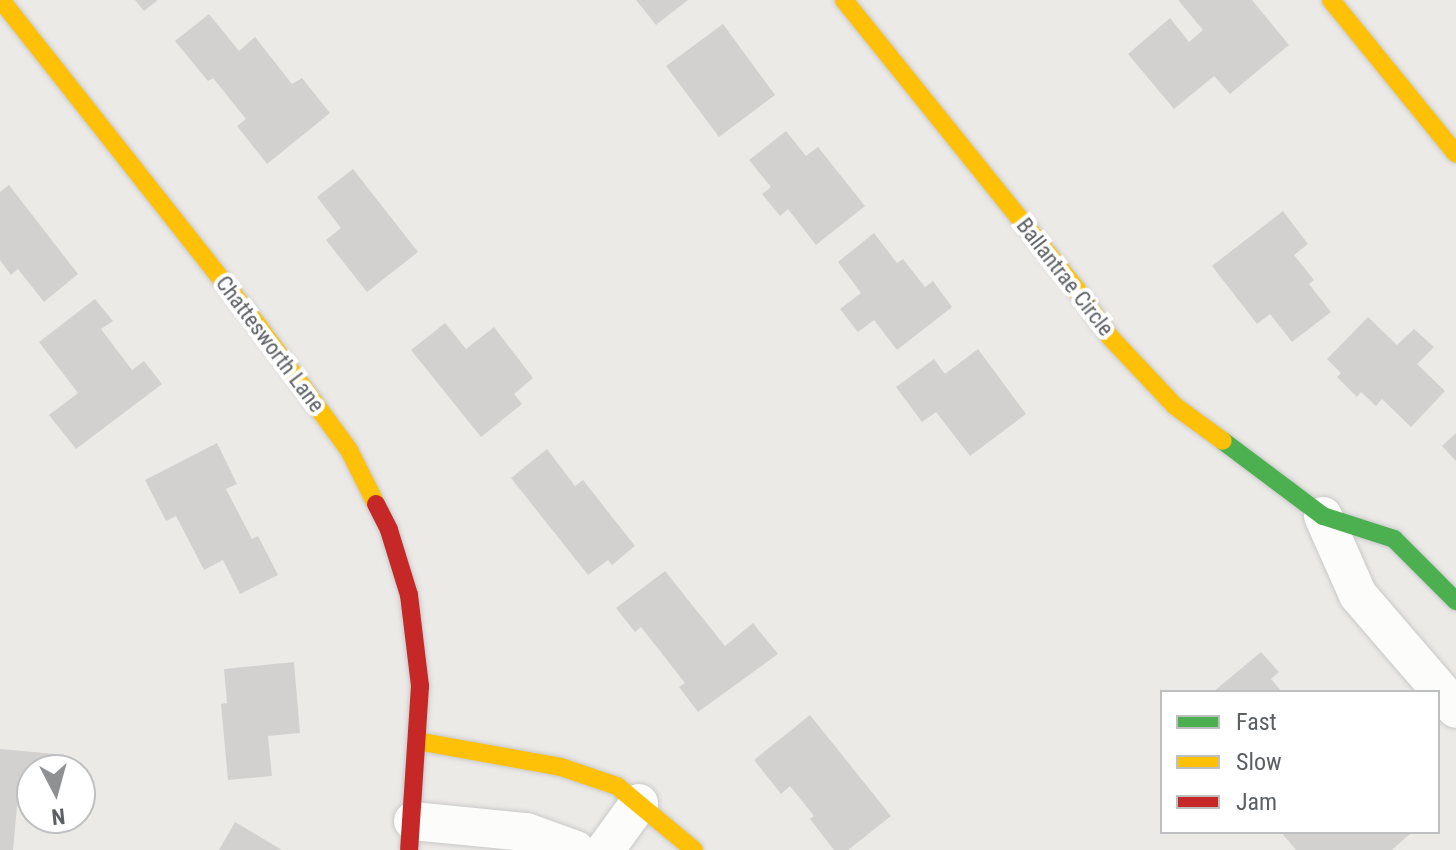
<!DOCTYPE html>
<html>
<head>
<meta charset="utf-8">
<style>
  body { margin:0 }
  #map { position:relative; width:1456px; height:850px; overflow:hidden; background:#eceae7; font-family:"Roboto Condensed",sans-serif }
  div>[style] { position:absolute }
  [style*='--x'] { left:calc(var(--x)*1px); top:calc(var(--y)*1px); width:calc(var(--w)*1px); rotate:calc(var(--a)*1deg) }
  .building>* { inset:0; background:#d3d1d0 }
  .roads { filter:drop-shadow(0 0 2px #c8c9c8) drop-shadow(0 0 2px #c8c9c8) }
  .street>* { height:38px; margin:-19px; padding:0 19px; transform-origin:19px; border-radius:19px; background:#fcfcfb }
  .fast>* { height:18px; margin:-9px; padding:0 9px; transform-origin:9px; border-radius:9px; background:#4caf50 }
  .slow>* { height:18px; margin:-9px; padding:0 9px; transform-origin:9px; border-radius:9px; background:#ffc107 }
  .jam>* { height:18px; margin:-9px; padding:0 9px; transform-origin:9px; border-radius:9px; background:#c62828 }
  span { translate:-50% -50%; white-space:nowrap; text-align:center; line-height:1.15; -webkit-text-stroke:8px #fff; paint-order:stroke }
  .street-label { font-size:22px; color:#5c6064 }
  .legend { position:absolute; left:1160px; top:690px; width:280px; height:144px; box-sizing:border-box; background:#fff; border:2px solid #bebfc1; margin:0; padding:10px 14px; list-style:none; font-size:24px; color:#5c6064 }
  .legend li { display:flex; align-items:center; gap:16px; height:40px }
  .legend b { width:40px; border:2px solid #bebfc1 }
  .north { position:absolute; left:16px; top:754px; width:80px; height:80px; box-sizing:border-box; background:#fff; border:2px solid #bebfc1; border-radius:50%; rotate:174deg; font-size:22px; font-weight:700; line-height:32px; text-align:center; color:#5c6064 }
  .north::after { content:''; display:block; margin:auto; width:28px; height:36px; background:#8e9092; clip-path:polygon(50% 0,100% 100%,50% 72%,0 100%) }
</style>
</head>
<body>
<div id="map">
  <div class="building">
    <div style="clip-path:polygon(135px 0,158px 0,144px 11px)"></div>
    <div style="clip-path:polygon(636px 0,688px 0,656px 25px)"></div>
    <div style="clip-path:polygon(1178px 0,1252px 0,1289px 45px,1230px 94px,1214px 76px,1174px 109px,1128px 54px,1170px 18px,1189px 42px,1203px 30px)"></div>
    <div style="clip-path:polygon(209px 14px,239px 51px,255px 37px,292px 84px,302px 78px,330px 113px,267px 164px,237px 126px,246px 119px,213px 78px,208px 81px,175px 41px)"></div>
    <div style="clip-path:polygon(723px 24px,775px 95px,719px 137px,666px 66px)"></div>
    <div style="clip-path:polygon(786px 131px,806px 156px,818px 147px,865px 206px,816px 245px,788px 209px,780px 216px,762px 194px,771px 187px,749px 160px)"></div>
    <div style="clip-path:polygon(353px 169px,418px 252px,367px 292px,326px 240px,341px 228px,317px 197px)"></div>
    <div style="clip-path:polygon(9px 185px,78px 274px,44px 302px,18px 269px,11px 275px,0 260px,0 192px)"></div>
    <div style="clip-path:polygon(1283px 211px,1308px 244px,1294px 255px,1314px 280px,1309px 284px,1331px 312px,1292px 342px,1270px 314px,1257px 324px,1212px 266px)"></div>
    <div style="clip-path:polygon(874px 233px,897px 263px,903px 259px,925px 287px,933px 281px,952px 307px,897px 350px,874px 320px,858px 332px,840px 309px,861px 293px,838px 262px)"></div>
    <div style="clip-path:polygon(95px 299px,113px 321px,101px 329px,132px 370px,144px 361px,162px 384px,76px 449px,49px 415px,78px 393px,39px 342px)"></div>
    <div style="clip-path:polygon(1368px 317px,1397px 345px,1414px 329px,1434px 347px,1417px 364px,1445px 391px,1411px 427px,1382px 399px,1376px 406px,1361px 392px,1357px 397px,1337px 377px,1341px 373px,1327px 359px)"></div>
    <div style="clip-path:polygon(445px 323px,466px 349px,494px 327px,533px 378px,514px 394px,522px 404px,481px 437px,411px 350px)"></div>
    <div style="clip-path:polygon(978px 349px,1026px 414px,970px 456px,936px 412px,922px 422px,896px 387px,934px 359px,945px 374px)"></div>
    <div style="clip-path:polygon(1456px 433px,1456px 461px,1442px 446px)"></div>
    <div style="clip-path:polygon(217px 443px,237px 484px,226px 489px,252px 539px,258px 536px,278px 575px,240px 594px,223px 560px,204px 570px,176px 516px,166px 521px,145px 480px)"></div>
    <div style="clip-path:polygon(547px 449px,575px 486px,583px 480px,635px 546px,612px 565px,608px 560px,588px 575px,511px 478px)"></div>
    <div style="clip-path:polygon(665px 571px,725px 646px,753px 623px,778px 654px,698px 712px,679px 687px,685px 683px,641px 627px,635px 632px,616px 608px)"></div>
    <div style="clip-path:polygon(1261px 652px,1279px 672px,1271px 679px,1282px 692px,1213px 692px)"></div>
    <div style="clip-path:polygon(294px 662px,300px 733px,268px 736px,272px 776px,228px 780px,221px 704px,227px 703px,224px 669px)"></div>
    <div style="clip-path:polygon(810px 715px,891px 816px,848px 850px,834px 850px,810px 819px,814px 816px,790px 786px,781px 794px,754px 760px)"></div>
    <div style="clip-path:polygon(0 749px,56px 754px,55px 770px,32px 770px,32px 798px,18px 796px,13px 850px,0 850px)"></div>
    <div style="clip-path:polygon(235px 822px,282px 850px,219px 850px)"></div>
    <div style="clip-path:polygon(1281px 832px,1412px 832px,1392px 850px,1296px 850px)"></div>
  </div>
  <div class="roads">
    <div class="street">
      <div style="--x:1323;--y:516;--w:86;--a:66.1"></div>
      <div style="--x:1358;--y:595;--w:150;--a:49.3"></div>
      <div style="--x:413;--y:821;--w:114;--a:5.6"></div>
      <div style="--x:526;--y:832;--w:53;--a:19.8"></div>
      <div style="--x:605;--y:850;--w:58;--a:-54.1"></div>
    </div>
    <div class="fast">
      <div style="--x:1223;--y:441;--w:125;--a:36.9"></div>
      <div style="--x:1323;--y:516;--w:75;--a:17.9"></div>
      <div style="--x:1394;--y:539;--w:88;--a:45"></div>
    </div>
    <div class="slow">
      <div style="--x:1;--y:0;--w:417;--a:51.7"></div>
      <div style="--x:259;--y:327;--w:152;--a:53.8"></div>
      <div style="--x:349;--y:450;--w:60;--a:63.4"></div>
      <div style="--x:844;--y:0;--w:372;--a:51.2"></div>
      <div style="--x:1077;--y:290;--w:57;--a:54.9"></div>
      <div style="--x:1110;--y:337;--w:95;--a:46.7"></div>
      <div style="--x:1175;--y:406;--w:59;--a:36.1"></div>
      <div style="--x:1331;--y:0;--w:198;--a:50.9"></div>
      <div style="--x:417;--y:741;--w:146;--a:10.2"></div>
      <div style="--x:561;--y:767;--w:59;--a:18.7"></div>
      <div style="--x:617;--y:786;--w:100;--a:39.7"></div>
    </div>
    <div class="jam">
      <div style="--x:376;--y:504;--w:29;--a:63"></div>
      <div style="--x:389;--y:530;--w:68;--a:72.9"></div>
      <div style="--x:409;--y:595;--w:92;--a:83.1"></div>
      <div style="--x:420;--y:686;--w:164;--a:93.8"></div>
    </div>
  </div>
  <div class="street-label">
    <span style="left:1065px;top:277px;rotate:52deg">Ballantrae Circle</span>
    <span style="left:270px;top:344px;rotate:53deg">Chattesworth Lane</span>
  </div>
  <ul class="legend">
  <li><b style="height:10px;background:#4caf50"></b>Fast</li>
  <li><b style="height:10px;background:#ffc107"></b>Slow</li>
  <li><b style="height:10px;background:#c62828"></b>Jam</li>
  </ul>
  <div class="north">N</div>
</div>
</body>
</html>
